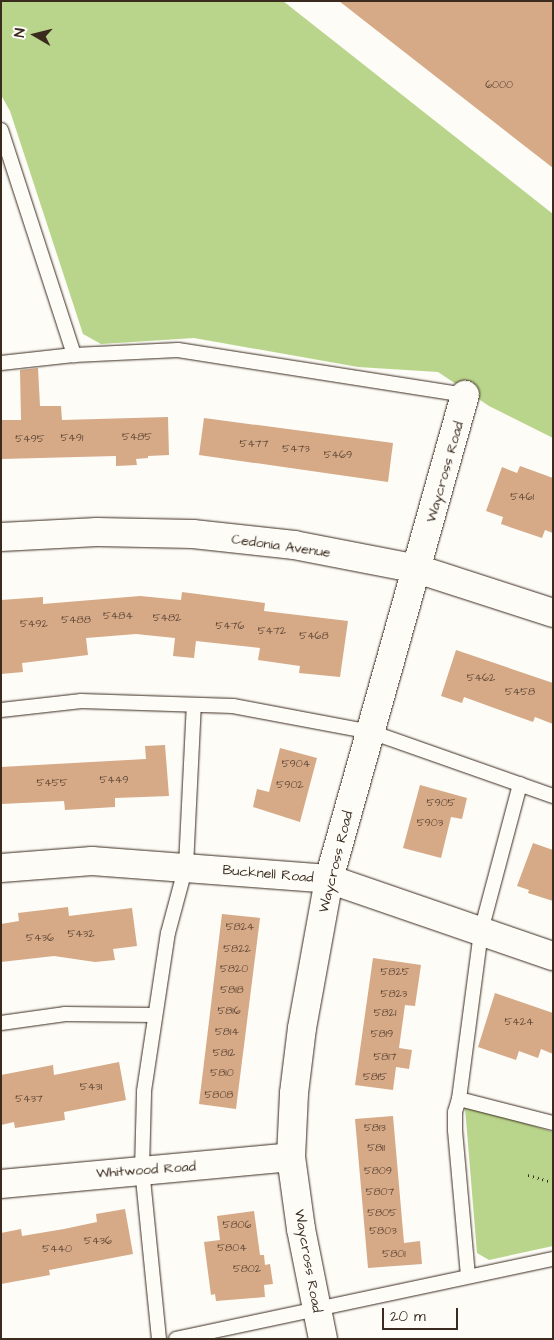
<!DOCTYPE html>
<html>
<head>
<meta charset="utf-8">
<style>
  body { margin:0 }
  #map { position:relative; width:554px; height:1340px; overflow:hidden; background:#fdfcf7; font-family:"Architects Daughter",sans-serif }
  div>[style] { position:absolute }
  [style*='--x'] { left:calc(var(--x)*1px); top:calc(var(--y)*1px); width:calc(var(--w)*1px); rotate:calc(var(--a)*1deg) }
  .green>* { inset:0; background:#b9d58c }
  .building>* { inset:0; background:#d6a987 }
  .path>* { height:3px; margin-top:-1.5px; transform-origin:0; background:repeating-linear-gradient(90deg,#3b2a1e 0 1px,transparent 0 5px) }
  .roads { filter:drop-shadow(0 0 1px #3b2a1e) drop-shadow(0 0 1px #3b2a1e) }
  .lane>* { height:14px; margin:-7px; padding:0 7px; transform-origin:7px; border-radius:7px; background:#fdfcf7 }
  .street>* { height:28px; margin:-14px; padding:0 14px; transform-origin:14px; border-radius:14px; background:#fdfcf7 }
  .secondary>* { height:28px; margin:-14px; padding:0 14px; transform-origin:14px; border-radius:14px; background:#fdfcf7 }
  span { translate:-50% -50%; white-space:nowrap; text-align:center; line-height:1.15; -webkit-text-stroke:5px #fdfcf7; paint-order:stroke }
  .number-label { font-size:11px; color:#624a38 }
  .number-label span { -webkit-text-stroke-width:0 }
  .street-label { font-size:14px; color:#3b2a1e }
  .frame { position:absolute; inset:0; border:2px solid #3b2a1e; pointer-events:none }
  .north { position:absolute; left:10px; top:10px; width:50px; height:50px; -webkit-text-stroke:4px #fdfcf7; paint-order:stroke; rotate:278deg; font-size:14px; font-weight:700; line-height:20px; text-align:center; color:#3b2a1e }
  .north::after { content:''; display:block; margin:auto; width:18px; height:22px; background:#3b2a1e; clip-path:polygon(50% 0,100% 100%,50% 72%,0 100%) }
  .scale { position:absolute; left:382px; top:1308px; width:76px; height:22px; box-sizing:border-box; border:2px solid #3b2a1e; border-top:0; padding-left:6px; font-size:15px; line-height:18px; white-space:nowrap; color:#3b2a1e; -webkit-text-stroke:4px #fdfcf7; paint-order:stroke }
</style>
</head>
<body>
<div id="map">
  <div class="green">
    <div style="clip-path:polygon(1px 1px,283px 1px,553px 214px,553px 438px,489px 406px,438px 372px,358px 367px,194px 338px,101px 344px,83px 334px,10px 111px,1px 95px)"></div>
    <div style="clip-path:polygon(473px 1106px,553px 1132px,553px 1246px,489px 1260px,477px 1253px,465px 1108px)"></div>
  </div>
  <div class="building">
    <div style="clip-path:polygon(339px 1px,553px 1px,553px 168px)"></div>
    <div style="clip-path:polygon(38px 368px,40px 406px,61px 406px,62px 420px,168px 417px,169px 455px,148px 456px,148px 458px,136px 459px,137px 465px,116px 466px,116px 456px,1px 459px,1px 420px,21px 420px,20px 370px)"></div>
    <div style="clip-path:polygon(204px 418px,393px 443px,388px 482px,199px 455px)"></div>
    <div style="clip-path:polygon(520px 466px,553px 478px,553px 533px,545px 530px,542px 538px,501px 524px,503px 517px,486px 511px,502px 467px,517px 473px)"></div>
    <div style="clip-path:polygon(182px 592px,265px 603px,264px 611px,348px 621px,340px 677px,299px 673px,300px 666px,258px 660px,260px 648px,196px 641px,194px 658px,173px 656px,175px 638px,136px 634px,86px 638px,88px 655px,22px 663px,23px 672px,1px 674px,1px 600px,43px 597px,43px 604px,140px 596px,181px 600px)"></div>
    <div style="clip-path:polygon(456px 650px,553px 683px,553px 724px,535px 717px,533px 722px,464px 697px,462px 703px,441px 696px)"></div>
    <div style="clip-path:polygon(165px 745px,169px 796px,115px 798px,115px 807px,65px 810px,64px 801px,1px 804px,1px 767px,146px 759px,145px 746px)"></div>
    <div style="clip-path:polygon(280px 748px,317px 758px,300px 822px,253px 807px,257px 789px,269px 792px)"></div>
    <div style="clip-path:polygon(420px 785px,467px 798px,462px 819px,451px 817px,441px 858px,403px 848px)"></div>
    <div style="clip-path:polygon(533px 843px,553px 850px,553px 901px,528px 893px,529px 890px,517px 886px)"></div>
    <div style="clip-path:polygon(68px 907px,69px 916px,132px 908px,137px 946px,113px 949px,115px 960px,95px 962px,54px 956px,1px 962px,1px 924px,19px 921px,18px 913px)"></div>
    <div style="clip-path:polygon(222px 914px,260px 918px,236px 1109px,199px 1104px)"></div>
    <div style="clip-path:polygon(373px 958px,421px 965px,415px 1006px,405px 1005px,399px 1048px,412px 1050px,409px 1069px,396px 1067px,393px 1090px,355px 1085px)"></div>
    <div style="clip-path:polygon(495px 993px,553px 1013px,553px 1054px,541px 1049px,538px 1058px,519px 1051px,516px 1060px,478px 1047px)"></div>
    <div style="clip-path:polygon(119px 1062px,126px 1100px,64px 1112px,65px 1120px,15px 1128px,14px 1122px,1px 1125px,1px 1075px,53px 1065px,54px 1075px)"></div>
    <div style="clip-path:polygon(393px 1116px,404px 1243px,420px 1241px,422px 1264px,368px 1268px,355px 1119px)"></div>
    <div style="clip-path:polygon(125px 1209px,133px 1254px,49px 1270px,50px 1275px,1px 1284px,1px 1233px,21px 1229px,22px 1236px,64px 1229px,97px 1222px,96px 1214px)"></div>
    <div style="clip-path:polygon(254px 1211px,260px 1255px,264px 1255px,265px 1265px,270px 1264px,273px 1284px,264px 1285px,265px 1297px,216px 1301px,215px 1294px,211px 1295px,204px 1242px,220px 1240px,217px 1216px)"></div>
  </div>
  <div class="path">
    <div style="--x:528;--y:1175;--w:26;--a:16"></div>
  </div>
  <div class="roads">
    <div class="lane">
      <div style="--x:1;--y:130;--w:237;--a:72"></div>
      <div style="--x:1;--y:363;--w:73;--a:-6.3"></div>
      <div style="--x:74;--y:355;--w:104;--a:-2.8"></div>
      <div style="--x:178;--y:350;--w:291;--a:8.9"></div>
      <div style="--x:1;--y:710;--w:81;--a:-6.4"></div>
      <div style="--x:81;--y:701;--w:152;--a:1.9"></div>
      <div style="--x:233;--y:706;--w:140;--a:10.7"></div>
      <div style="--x:371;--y:732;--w:193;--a:19.4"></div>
      <div style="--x:1;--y:1023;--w:65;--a:-8"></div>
      <div style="--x:65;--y:1014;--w:89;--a:0.6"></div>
      <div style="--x:459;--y:1099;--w:169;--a:-82.5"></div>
      <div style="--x:481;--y:931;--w:152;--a:-75.1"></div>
      <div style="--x:468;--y:1276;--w:147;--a:-95.1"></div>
      <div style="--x:455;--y:1130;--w:18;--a:-90"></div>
      <div style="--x:455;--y:1112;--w:14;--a:-73"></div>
      <div style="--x:459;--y:1099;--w:97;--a:14.3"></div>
      <div style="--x:159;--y:1339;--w:170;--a:-95.7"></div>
      <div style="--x:142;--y:1170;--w:79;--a:-88.5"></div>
      <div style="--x:144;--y:1091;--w:160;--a:-81.4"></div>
      <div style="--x:168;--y:933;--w:69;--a:-75"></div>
      <div style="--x:186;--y:866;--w:161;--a:-87.2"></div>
      <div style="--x:176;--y:1339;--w:385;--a:-12"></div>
    </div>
    <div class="street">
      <div style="--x:1;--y:868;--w:91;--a:-4.4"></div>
      <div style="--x:92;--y:861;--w:238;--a:4.3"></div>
      <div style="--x:329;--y:879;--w:237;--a:19"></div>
      <div style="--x:1;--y:1184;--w:291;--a:-5.3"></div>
      <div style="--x:323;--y:1339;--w:112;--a:-101.3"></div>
      <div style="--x:301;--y:1229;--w:73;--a:-97.9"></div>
      <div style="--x:291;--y:1157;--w:64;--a:-87.3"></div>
      <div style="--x:294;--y:1093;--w:65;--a:-83"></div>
      <div style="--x:302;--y:1028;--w:151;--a:-79.7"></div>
      <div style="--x:329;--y:879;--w:503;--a:-74.31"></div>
    </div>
    <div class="secondary">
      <div style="--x:1;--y:537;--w:96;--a:-3"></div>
      <div style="--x:97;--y:532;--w:96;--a:1.2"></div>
      <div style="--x:193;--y:534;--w:102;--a:6.2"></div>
      <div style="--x:294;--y:545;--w:125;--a:11"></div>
      <div style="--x:417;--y:569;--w:143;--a:17.9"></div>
    </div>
  </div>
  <div class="number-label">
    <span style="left:499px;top:85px">6000</span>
    <span style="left:137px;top:437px">5485</span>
    <span style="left:72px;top:438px">5491</span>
    <span style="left:30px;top:439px">5495</span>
    <span style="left:254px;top:444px">5477</span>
    <span style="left:296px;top:449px">5473</span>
    <span style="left:338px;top:455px">5469</span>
    <span style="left:522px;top:497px">5461</span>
    <span style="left:118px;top:616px">5484</span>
    <span style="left:167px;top:618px">5482</span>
    <span style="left:76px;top:620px">5488</span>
    <span style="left:34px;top:624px">5492</span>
    <span style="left:230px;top:626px">5476</span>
    <span style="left:272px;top:631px">5472</span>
    <span style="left:314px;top:636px">5468</span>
    <span style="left:481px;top:678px">5462</span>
    <span style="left:520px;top:692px">5458</span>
    <span style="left:296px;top:764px">5904</span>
    <span style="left:114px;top:780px">5449</span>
    <span style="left:52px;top:783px">5455</span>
    <span style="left:290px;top:785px">5902</span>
    <span style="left:441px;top:803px">5905</span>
    <span style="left:430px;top:823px">5903</span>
    <span style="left:240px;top:927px">5824</span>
    <span style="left:81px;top:934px">5432</span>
    <span style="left:40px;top:938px">5436</span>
    <span style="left:237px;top:949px">5822</span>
    <span style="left:234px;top:969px">5820</span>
    <span style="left:395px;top:972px">5825</span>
    <span style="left:232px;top:990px">5818</span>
    <span style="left:394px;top:994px">5823</span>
    <span style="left:229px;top:1011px">5816</span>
    <span style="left:385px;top:1013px">5821</span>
    <span style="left:519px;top:1022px">5424</span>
    <span style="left:227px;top:1032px">5814</span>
    <span style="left:382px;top:1034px">5819</span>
    <span style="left:224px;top:1053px">5812</span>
    <span style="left:385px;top:1057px">5817</span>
    <span style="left:222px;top:1073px">5810</span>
    <span style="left:375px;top:1077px">5815</span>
    <span style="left:91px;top:1087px">5431</span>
    <span style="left:219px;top:1095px">5808</span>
    <span style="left:29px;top:1099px">5437</span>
    <span style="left:375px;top:1128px">5813</span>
    <span style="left:376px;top:1148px">5811</span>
    <span style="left:378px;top:1171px">5809</span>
    <span style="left:380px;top:1192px">5807</span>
    <span style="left:382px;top:1213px">5805</span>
    <span style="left:237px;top:1225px">5806</span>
    <span style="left:383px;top:1231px">5803</span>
    <span style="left:98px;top:1241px">5436</span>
    <span style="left:232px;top:1248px">5804</span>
    <span style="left:57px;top:1249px">5440</span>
    <span style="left:394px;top:1254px">5801</span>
    <span style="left:247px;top:1269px">5802</span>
  </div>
  <div class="street-label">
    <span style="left:445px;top:472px;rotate:-74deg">Waycross Road</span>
    <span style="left:281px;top:546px;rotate:8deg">Cedonia Avenue</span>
    <span style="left:336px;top:862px;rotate:-76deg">Waycross Road</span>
    <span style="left:268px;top:874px;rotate:5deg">Bucknell Road</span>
    <span style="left:146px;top:1170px;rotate:-4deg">Whitwood Road</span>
    <span style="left:308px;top:1261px;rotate:80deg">Waycross Road</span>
  </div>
  <div class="frame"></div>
  <div class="north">N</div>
  <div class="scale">20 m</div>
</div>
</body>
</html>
